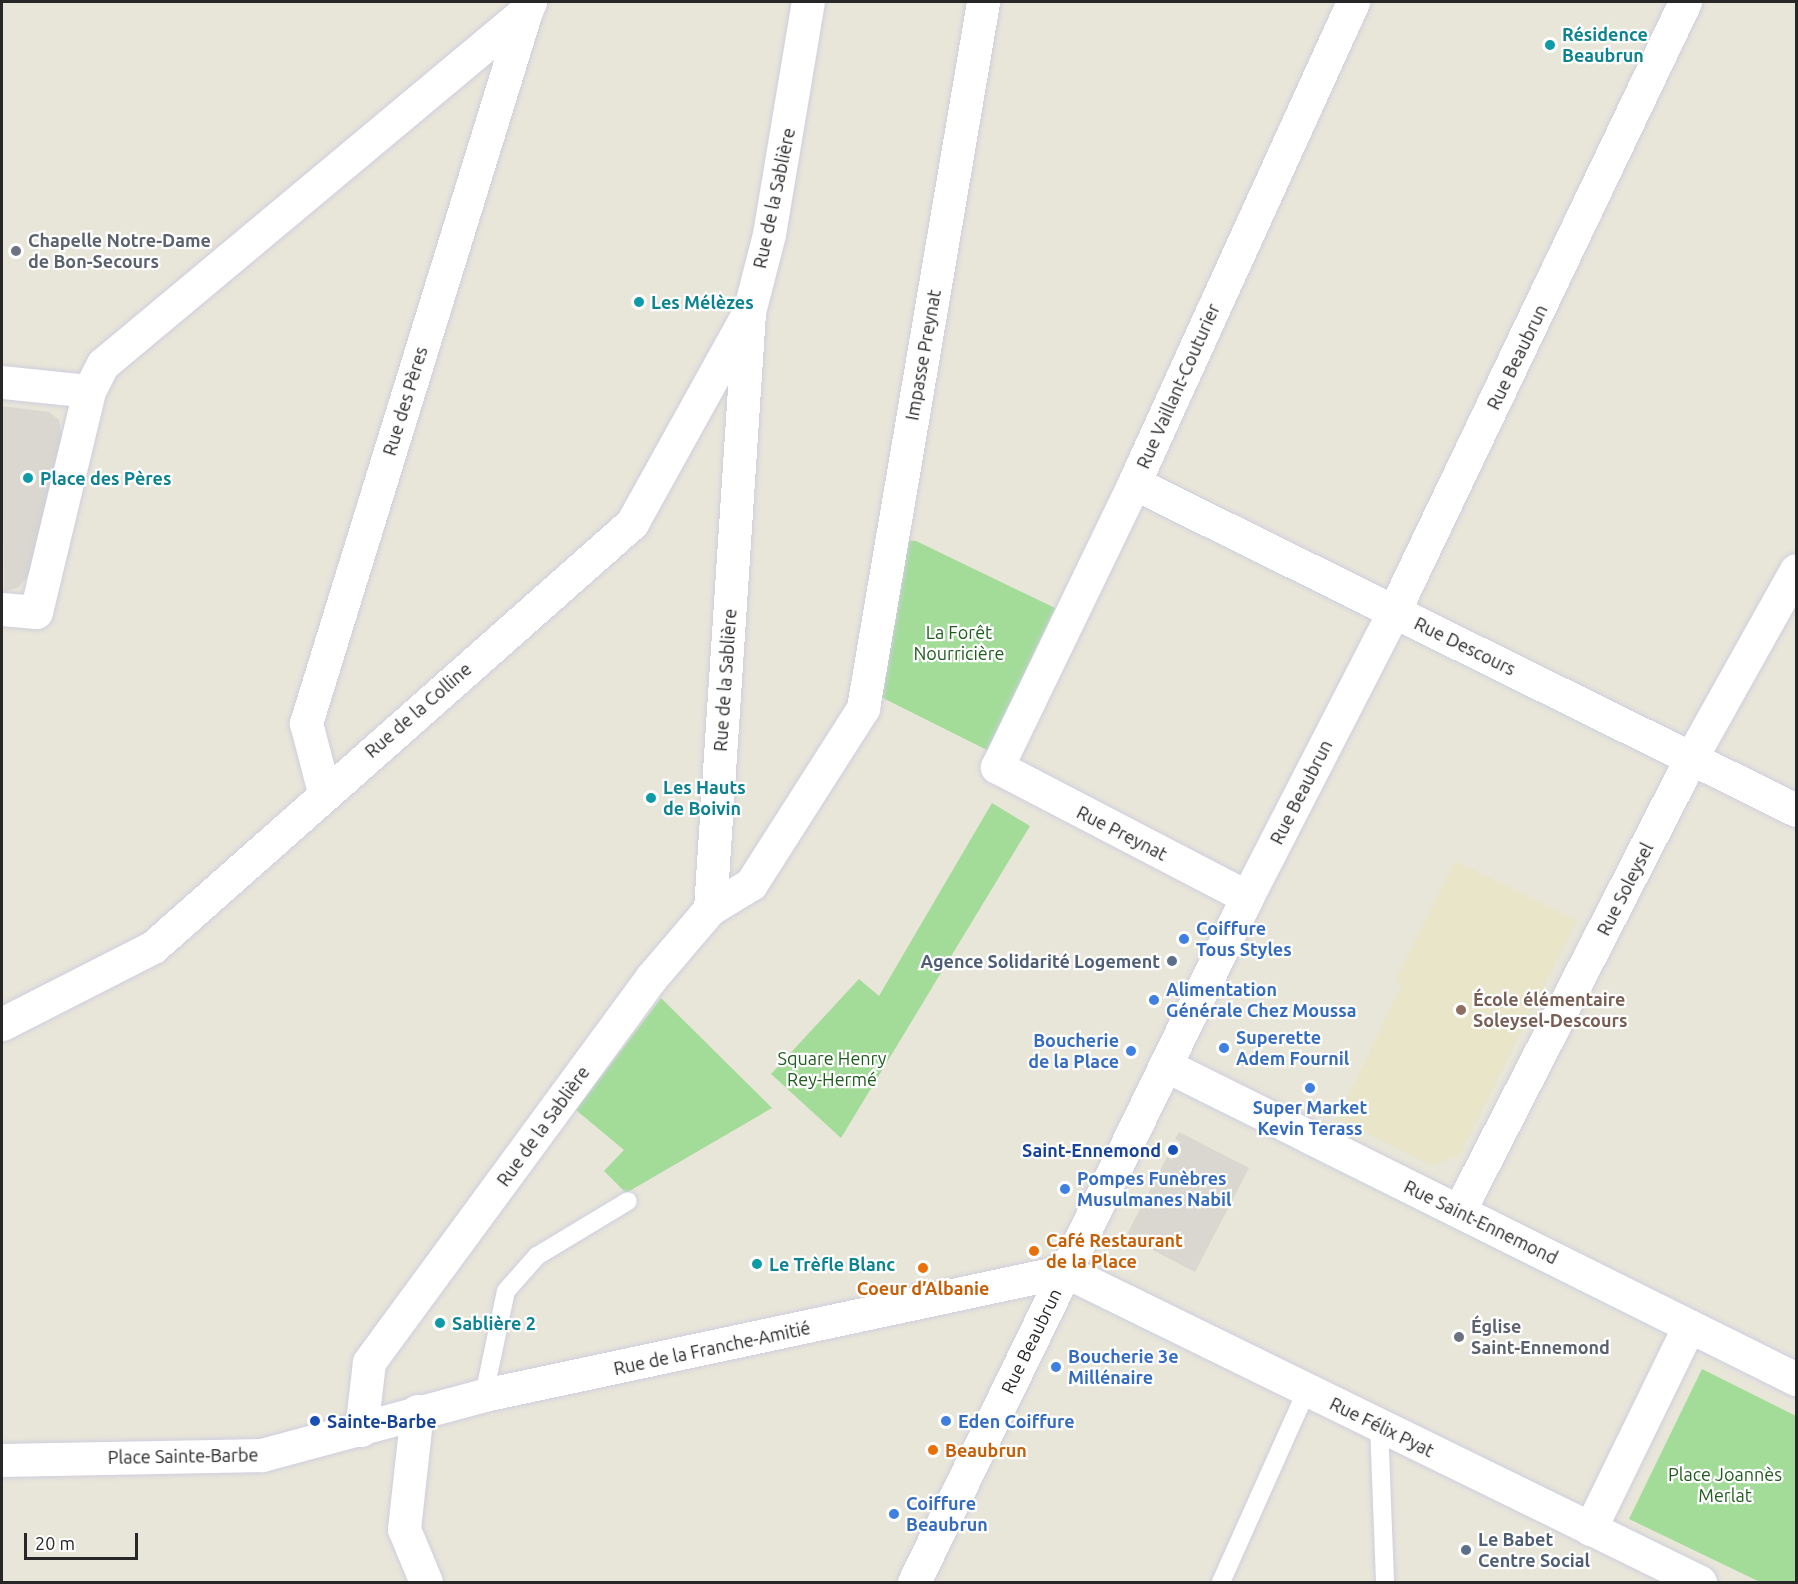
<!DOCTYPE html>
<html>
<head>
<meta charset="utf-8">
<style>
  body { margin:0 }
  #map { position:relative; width:1798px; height:1584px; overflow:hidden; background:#e8e5d9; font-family:Ubuntu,sans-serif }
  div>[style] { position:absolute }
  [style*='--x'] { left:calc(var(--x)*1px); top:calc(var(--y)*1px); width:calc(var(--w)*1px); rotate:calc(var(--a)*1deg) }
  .education>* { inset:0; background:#e9e5c9 }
  .green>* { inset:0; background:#a3dc99 }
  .plaza>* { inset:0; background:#d9d7cf }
  .roads { filter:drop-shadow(0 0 2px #cecedf) drop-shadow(0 0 2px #cecedf) }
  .lane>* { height:18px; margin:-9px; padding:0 9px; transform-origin:9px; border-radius:9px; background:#fff }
  .street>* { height:33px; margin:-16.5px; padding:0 16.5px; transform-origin:16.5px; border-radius:16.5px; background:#fff }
  .dots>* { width:16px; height:16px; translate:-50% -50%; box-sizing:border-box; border:3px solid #fff; border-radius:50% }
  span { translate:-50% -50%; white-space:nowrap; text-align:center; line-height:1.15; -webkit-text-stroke:4.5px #fff; paint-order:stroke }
  .culture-label { font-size:18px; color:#0d838f; font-weight:700 }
  .left { translate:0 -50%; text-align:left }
  .street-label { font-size:18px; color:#272727 }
  .worship-label { font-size:18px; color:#5b616d; font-weight:700 }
  .park-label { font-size:18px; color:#1f5c1e }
  .shop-label { font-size:18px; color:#366cbe; font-weight:700 }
  .right { translate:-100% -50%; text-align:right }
  .service-label { font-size:18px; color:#4e5e75; font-weight:700 }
  .education-label { font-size:18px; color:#785e54; font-weight:700 }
  .transit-label { font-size:18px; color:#164399; font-weight:700 }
  .food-label { font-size:18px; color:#c56008; font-weight:700 }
  .frame { position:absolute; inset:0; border:3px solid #272727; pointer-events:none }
  .scale { position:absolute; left:24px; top:1533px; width:114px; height:27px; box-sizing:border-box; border:3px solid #272727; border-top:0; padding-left:8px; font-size:18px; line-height:21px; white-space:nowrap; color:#272727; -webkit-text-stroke:4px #fff; paint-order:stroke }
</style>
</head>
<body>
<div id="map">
  <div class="education">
    <div style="clip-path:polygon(1455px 861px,1577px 920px,1459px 1156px,1431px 1165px,1337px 1118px,1402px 985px,1395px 981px)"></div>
  </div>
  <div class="green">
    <div style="clip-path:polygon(902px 540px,916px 541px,1055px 608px,989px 751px,877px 695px)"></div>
    <div style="clip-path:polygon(992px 803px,1030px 826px,841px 1138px,771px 1074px,859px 979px,879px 996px)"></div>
    <div style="clip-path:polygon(661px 998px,772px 1108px,626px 1193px,604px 1171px,624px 1150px,576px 1110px)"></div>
    <div style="clip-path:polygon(1702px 1369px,1796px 1416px,1796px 1582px,1760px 1582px,1629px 1519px)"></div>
  </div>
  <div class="plaza">
    <div style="clip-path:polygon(2px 406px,49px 412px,59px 420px,63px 444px,29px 574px,19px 587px,4px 592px)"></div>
    <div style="clip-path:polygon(1179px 1132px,1249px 1168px,1195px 1272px,1126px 1236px,1167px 1157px,1172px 1160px,1181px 1142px,1175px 1139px)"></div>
  </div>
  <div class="roads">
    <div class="lane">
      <div style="--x:484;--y:1395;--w:106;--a:-78.1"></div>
      <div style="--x:506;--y:1291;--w:47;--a:-48.5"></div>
      <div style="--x:537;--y:1256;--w:106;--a:-31.1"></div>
      <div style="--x:1379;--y:1425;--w:157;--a:87.8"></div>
      <div style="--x:1221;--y:1582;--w:210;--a:-65.9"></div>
    </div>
    <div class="street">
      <div style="--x:2;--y:382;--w:87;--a:5.9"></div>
      <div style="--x:1134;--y:483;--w:738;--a:26.29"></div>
      <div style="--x:2;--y:609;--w:34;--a:5"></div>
      <div style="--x:36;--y:612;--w:227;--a:-76.5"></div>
      <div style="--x:89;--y:391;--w:30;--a:-63"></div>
      <div style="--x:103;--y:364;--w:551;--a:-39.85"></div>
      <div style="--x:526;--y:11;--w:10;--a:-66"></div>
      <div style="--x:324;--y:792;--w:71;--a:-104.6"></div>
      <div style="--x:306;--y:723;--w:745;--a:-72.83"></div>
      <div style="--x:1247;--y:897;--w:282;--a:-152.5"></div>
      <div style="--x:997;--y:767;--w:315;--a:-64.2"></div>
      <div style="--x:1134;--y:483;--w:529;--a:-65.52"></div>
      <div style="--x:710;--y:909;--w:598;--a:-86.26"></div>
      <div style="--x:749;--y:312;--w:81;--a:-75.6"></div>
      <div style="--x:769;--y:234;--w:235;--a:-80.5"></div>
      <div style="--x:2;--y:1024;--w:169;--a:-27"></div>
      <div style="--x:153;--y:947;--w:640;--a:-41.51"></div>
      <div style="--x:632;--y:523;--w:241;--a:-61"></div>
      <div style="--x:1165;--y:1065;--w:705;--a:26.46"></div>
      <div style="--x:1459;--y:1211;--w:509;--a:-62.88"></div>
      <div style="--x:1691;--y:758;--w:215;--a:-60.8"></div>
      <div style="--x:1065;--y:1271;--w:707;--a:26.09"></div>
      <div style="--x:417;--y:1411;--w:119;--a:96.3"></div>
      <div style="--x:404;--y:1529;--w:57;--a:67.5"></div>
      <div style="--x:361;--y:1430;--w:68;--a:-83.3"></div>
      <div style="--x:369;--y:1362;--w:476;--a:-53.7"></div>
      <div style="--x:651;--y:978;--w:91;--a:-49.5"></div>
      <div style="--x:710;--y:909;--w:48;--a:-31.4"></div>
      <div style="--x:751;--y:884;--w:209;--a:-57.5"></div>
      <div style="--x:863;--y:708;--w:716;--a:-80.35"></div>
      <div style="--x:2;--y:1460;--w:260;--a:-1.1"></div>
      <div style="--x:262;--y:1455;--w:230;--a:-15.1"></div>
      <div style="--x:484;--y:1395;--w:594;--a:-12.05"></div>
      <div style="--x:1590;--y:1529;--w:226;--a:-64"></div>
      <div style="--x:914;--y:1582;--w:762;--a:-64.07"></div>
      <div style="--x:1247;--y:897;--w:322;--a:-62.8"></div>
      <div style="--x:1394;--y:611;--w:675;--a:-64.46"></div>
    </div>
  </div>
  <div class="dots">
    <div style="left:1550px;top:45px;background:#0f9aa8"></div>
    <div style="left:16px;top:251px;background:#6b7280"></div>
    <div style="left:639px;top:302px;background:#0f9aa8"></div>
    <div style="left:28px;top:478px;background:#0f9aa8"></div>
    <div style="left:651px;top:798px;background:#0f9aa8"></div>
    <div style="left:1184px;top:939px;background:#3f7fe0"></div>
    <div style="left:1172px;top:961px;background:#5c6f8a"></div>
    <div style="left:1154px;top:1000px;background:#3f7fe0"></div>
    <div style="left:1461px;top:1010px;background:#8d6e63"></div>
    <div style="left:1224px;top:1048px;background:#3f7fe0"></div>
    <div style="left:1131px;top:1051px;background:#3f7fe0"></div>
    <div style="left:1310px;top:1088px;background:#3f7fe0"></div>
    <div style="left:1173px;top:1150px;background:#1a4fb4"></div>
    <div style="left:1065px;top:1189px;background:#3f7fe0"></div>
    <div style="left:1034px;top:1251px;background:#e8710a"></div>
    <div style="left:757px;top:1264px;background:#0f9aa8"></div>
    <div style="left:923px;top:1268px;background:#e8710a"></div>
    <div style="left:440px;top:1323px;background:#0f9aa8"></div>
    <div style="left:1459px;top:1337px;background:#6b7280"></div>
    <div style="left:1056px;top:1367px;background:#3f7fe0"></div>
    <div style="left:315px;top:1421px;background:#1a4fb4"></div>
    <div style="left:946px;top:1421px;background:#3f7fe0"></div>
    <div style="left:933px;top:1450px;background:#e8710a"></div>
    <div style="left:894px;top:1514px;background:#3f7fe0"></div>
    <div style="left:1466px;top:1550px;background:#5c6f8a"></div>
  </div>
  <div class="culture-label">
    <span class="left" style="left:1562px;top:45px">Résidence<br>Beaubrun</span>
    <span class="left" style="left:651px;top:302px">Les Mélèzes</span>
    <span class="left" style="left:40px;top:478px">Place des Pères</span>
    <span class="left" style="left:663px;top:798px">Les Hauts<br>de Boivin</span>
    <span class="left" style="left:769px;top:1264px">Le Trèfle Blanc</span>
    <span class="left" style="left:452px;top:1323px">Sablière 2</span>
  </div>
  <div class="street-label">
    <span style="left:774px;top:198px;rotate:-78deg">Rue de la Sablière</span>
    <span style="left:923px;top:355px;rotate:-80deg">Impasse Preynat</span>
    <span style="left:1517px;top:357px;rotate:-64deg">Rue Beaubrun</span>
    <span style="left:1178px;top:386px;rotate:-66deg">Rue Vaillant-Couturier</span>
    <span style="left:405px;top:401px;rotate:-73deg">Rue des Pères</span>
    <span style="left:1465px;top:646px;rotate:26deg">Rue Descours</span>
    <span style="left:725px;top:680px;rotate:-86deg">Rue de la Sablière</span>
    <span style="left:418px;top:710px;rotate:-41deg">Rue de la Colline</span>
    <span style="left:1301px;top:792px;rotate:-63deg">Rue Beaubrun</span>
    <span style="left:1122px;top:833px;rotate:27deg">Rue Preynat</span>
    <span style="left:1625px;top:889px;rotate:-63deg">Rue Soleysel</span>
    <span style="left:543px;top:1126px;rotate:-54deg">Rue de la Sablière</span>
    <span style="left:1481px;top:1222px;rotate:26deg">Rue Saint-Ennemond</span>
    <span style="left:1031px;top:1341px;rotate:-64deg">Rue Beaubrun</span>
    <span style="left:712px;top:1348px;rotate:-12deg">Rue de la Franche-Amitié</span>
    <span style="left:1382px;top:1427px;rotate:26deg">Rue Félix Pyat</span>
    <span style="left:183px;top:1456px;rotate:-1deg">Place Sainte-Barbe</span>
  </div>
  <div class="worship-label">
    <span class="left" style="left:28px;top:251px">Chapelle Notre-Dame<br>de Bon-Secours</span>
    <span class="left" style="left:1471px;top:1337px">Église<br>Saint-Ennemond</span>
  </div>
  <div class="park-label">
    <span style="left:959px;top:643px">La Forêt<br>Nourricière</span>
    <span style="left:832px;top:1069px">Square Henry<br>Rey-Hermé</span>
    <span style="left:1725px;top:1485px">Place Joannès<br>Merlat</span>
  </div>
  <div class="shop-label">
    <span class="left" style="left:1196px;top:939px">Coiffure<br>Tous Styles</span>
    <span class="left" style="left:1166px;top:1000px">Alimentation<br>Générale Chez Moussa</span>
    <span class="left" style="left:1236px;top:1048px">Superette<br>Adem Fournil</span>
    <span class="right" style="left:1119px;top:1051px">Boucherie<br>de la Place</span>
    <span style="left:1310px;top:1118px">Super Market<br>Kevin Terass</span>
    <span class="left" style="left:1077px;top:1189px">Pompes Funèbres<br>Musulmanes Nabil</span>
    <span class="left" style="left:1068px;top:1367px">Boucherie 3e<br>Millénaire</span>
    <span class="left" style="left:958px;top:1421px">Eden Coiffure</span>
    <span class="left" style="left:906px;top:1514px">Coiffure<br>Beaubrun</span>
  </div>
  <div class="service-label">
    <span class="right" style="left:1160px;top:961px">Agence Solidarité Logement</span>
    <span class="left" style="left:1478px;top:1550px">Le Babet<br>Centre Social</span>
  </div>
  <div class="education-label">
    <span class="left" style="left:1473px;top:1010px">École élémentaire<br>Soleysel-Descours</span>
  </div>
  <div class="transit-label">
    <span class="right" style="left:1161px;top:1150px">Saint-Ennemond</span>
    <span class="left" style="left:327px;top:1421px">Sainte-Barbe</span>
  </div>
  <div class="food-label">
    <span class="left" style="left:1046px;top:1251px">Café Restaurant<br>de la Place</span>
    <span style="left:923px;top:1288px">Coeur d’Albanie</span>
    <span class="left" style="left:945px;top:1450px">Beaubrun</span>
  </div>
  <div class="frame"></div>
  <div class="scale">20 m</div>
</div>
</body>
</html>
